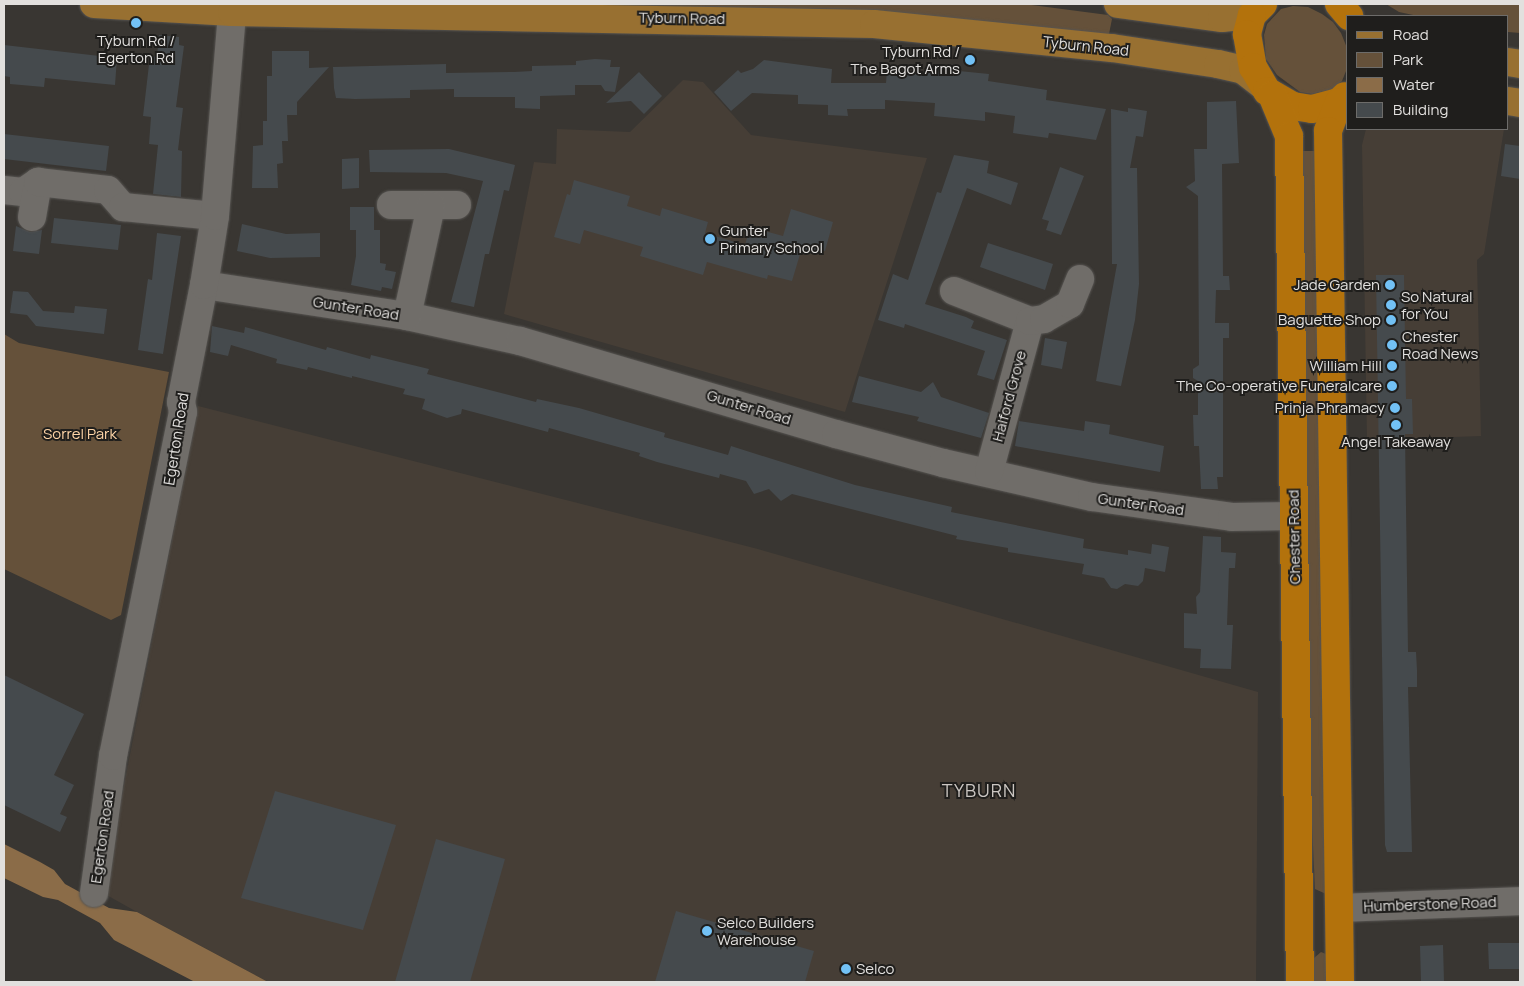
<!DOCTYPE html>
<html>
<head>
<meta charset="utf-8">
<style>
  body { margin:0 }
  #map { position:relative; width:1524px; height:986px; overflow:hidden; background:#393632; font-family:Manrope,sans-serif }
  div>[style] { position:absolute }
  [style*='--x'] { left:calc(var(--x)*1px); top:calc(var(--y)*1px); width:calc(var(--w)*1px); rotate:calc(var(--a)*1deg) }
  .built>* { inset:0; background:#463e36 }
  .green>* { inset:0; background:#65513a }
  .water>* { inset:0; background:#8b6c48 }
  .building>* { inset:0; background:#454a4d }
  .roads { filter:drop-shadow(0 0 1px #565451) drop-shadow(0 0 1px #565451) }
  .minor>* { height:28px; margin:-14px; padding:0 14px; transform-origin:14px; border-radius:14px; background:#706d69 }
  .major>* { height:28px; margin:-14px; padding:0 14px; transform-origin:14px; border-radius:14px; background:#987031 }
  .highway>* { height:28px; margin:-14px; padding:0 14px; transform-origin:14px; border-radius:14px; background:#b3720c }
  .dots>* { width:14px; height:14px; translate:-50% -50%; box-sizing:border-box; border:2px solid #1f1e1c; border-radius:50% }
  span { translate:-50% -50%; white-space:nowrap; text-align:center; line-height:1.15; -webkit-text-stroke:4px #1f1e1c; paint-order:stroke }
  .street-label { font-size:15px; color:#e2e0de }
  .poi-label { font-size:15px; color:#e2e0de }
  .right { translate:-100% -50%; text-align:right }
  .left { translate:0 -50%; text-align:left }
  .park-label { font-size:15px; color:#fed5a7 }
  .quarter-label { font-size:18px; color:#cbc6c2; letter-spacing:1px }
  .frame { position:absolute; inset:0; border:5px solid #e2e0de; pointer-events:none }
  .legend { position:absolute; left:1346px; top:15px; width:162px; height:115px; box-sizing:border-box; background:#1f1e1c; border:1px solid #6d6c6a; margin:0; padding:6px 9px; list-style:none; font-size:15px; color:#e2e0de }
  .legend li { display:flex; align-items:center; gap:10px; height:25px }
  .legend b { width:25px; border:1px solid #6d6c6a }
</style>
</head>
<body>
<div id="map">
  <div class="built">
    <div style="clip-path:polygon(683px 80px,703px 82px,751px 135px,927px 158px,845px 412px,504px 314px,534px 162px,556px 164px,557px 129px,630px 132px)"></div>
    <div style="clip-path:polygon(1366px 129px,1504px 129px,1484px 254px,1477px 260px,1481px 436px,1367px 440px,1362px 145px)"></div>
    <div style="clip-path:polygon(198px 406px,754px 548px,1258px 692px,1256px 982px,268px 982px,137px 912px,103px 893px)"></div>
  </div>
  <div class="green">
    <div style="clip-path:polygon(271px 4px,1024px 4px,1108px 15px,1112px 19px,1109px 34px,1105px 37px)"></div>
    <div style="clip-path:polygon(1386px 4px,1520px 4px,1520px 33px,1508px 32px,1508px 16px,1418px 16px,1399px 12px)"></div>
    <div style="clip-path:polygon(1293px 6px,1308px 7px,1322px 14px,1333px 22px,1341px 33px,1347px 48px,1348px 66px,1342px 81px,1333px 89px,1312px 94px,1300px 92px,1277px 75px,1266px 59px,1264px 35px,1267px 24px,1281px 9px)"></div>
    <div style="clip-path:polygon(1300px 151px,1319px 151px,1326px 894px,1315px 889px,1308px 738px)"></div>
    <div style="clip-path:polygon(4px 334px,19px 343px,169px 372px,121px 615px,111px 620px,4px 569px)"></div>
    <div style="clip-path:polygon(1321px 952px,1331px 956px,1332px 982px,1314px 982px,1314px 958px)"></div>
  </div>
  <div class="water">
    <div style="clip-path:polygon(4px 844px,40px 862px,54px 870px,65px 884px,109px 908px,137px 912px,268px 982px,195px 982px,114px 940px,100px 923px,58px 900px,43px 897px,4px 878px)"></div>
  </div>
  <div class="building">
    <div style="clip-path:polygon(159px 35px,179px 37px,179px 45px,184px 46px,176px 107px,183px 108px,178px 150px,182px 151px,181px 197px,153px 194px,158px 145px,149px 144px,151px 117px,143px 116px,150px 56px,157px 57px)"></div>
    <div style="clip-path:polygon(4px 45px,117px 58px,115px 85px,45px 78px,44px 87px,10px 84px,10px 77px,4px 76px)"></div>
    <div style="clip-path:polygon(272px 51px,309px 51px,309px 68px,329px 67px,297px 102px,297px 115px,287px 115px,288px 141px,282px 141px,283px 163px,277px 164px,278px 188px,252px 188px,253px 146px,263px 145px,263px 121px,267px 121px,267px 76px,272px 76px)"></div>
    <div style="clip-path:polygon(595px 59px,611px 60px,610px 67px,620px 67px,615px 92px,605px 91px,601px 85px,575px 85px,575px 95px,540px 96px,540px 109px,515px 108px,515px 97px,454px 97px,454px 89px,410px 90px,410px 98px,355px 99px,336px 98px,334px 88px,333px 67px,446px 64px,446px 73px,514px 72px,532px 71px,532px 66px,576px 65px,576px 61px)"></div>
    <div style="clip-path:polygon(764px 60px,832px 69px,831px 83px,886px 83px,887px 70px,938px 73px,939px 69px,989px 74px,988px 81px,1047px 90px,1046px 100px,1106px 109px,1096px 140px,1049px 133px,1048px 138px,1013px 133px,1015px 116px,985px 112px,985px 121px,934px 116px,935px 103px,885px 100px,885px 109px,847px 109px,848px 116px,828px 115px,828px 105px,798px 104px,798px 95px,752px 93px,731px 111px,714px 92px,738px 70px,741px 73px,753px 69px)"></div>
    <div style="clip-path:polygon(639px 72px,662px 96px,644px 114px,631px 101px,606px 103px)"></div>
    <div style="clip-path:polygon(1236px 101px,1239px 163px,1222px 164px,1223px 276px,1229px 276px,1230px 290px,1216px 290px,1215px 323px,1229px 323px,1229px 338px,1223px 338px,1223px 477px,1217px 477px,1218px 489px,1201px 489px,1199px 446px,1194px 446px,1193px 415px,1198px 415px,1198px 381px,1193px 378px,1193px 369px,1199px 365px,1198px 196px,1186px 187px,1195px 181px,1194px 149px,1207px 149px,1207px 102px)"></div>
    <div style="clip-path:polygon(1128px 108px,1147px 111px,1143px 137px,1136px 136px,1130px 168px,1137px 168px,1139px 284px,1135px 320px,1121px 386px,1096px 381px,1117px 264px,1112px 264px,1111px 109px,1128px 112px)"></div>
    <div style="clip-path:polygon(4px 134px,109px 146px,106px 171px,4px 159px)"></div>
    <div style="clip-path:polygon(1505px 144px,1520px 146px,1520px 179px,1501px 176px)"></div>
    <div style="clip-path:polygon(449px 149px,515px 165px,509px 191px,504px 190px,489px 254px,485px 254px,474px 307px,451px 302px,483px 181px,446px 173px,370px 172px,369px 150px)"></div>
    <div style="clip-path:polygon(954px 155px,989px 161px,987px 173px,1018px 183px,1011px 205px,967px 188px,925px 304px,966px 317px,974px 321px,971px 328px,1007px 340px,994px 380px,977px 375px,985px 351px,905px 324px,904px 328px,878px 320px,893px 274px,908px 280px,937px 192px,941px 193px)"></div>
    <div style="clip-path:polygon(359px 158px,359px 188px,342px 189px,342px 159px)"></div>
    <div style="clip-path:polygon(1060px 167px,1084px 176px,1061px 235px,1046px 230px,1049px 221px,1042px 219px)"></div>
    <div style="clip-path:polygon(574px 180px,630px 196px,627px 206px,660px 216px,662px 208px,708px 222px,705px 233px,745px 245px,750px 227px,783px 236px,791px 209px,833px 222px,825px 251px,816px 248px,814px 254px,801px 251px,792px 281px,768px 275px,767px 279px,707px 262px,703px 275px,640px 256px,643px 247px,584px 230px,580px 244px,554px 237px,567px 194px,570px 195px)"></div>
    <div style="clip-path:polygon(350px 207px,374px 207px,374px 230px,380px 230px,380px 263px,386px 264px,385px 270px,396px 272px,392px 289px,382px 287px,381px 291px,351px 285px,356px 256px,356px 230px,350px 230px)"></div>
    <div style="clip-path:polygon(54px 218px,121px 225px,118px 250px,51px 243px)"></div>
    <div style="clip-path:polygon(242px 224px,286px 234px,320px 233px,320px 257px,270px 258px,237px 251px)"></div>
    <div style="clip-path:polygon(16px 226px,30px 232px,42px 230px,39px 254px,13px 251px)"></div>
    <div style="clip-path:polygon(157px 233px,181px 236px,163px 354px,138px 350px,148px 279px,152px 280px)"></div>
    <div style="clip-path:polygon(988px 243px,1053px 264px,1045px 290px,980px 267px)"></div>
    <div style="clip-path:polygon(1376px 275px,1404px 275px,1406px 399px,1412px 399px,1413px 434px,1405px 434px,1408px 652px,1416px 652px,1417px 670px,1417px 687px,1408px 687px,1412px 852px,1387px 852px,1385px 845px)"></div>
    <div style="clip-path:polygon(13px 291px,28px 292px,43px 311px,74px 313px,75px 306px,107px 309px,104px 334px,36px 326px,27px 315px,10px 313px)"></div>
    <div style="clip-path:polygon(212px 326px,244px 333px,245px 327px,326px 350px,327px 347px,370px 359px,371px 355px,429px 369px,427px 374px,536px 402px,537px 399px,579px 408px,665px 433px,664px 437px,728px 455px,731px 446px,855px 485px,952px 507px,951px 512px,1084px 539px,1083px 548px,1128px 555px,1128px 550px,1151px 554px,1152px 544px,1169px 547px,1165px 572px,1145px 568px,1143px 581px,1138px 586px,1125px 584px,1117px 589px,1111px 588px,1104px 578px,1082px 574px,1084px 564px,1008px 552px,1008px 548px,956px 539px,957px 536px,792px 494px,781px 501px,769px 489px,754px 494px,746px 481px,720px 474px,719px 478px,657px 462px,639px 456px,640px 453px,549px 428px,548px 432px,462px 409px,461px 414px,447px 418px,422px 409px,425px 399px,403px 394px,405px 389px,352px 376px,352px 378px,308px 367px,307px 370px,276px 363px,277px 359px,231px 345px,228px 356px,210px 352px)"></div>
    <div style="clip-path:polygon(1045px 338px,1067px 342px,1062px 369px,1041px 365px)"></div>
    <div style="clip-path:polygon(859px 376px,921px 392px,933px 382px,941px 397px,989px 413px,981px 438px,917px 421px,919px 417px,852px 402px)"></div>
    <div style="clip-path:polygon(1019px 421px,1084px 431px,1085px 421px,1110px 425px,1109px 434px,1164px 446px,1160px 472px,1015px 446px)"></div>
    <div style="clip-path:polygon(1203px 536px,1221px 537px,1221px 552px,1236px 553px,1235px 568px,1229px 568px,1227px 625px,1233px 625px,1231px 669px,1200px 668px,1201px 649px,1184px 648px,1184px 613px,1197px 614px,1196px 597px,1200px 592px)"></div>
    <div style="clip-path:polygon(4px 675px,84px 714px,54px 775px,74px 785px,60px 814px,67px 817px,60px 832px,4px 805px)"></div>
    <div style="clip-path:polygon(275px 791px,396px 825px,363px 930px,241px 898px)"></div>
    <div style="clip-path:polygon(436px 839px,505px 859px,470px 982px,395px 982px)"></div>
    <div style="clip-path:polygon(676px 911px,814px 951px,805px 982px,655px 982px)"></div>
    <div style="clip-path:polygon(1488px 943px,1520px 943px,1520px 969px,1489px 969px)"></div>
    <div style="clip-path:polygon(1443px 945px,1444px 982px,1421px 982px,1420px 946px)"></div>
  </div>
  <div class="roads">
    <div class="minor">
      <div style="--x:4;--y:190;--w:19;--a:6"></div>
      <div style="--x:23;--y:192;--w:18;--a:-34"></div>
      <div style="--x:391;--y:205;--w:66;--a:0"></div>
      <div style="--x:32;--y:217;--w:36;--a:-80"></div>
      <div style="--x:38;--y:182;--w:70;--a:6.5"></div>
      <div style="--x:108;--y:190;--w:23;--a:49"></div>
      <div style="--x:123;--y:207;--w:92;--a:5.6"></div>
      <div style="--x:204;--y:285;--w:205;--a:8.7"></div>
      <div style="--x:407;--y:316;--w:116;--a:12.5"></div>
      <div style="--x:520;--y:341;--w:329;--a:16.4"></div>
      <div style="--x:836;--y:434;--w:111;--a:15.2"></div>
      <div style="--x:943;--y:463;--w:153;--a:12.9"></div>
      <div style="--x:1092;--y:497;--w:141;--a:8.1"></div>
      <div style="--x:1232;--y:517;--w:62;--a:-0.9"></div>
      <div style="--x:954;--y:291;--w:82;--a:21.5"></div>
      <div style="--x:1030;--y:321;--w:156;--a:105.2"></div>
      <div style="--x:407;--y:316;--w:113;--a:-77.7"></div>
      <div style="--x:1030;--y:321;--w:14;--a:-8"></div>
      <div style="--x:1044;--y:319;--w:30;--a:-30"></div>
      <div style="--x:1070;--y:304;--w:27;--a:-68"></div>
      <div style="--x:94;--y:893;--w:138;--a:-82.1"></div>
      <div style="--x:113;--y:756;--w:351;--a:-78.5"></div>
      <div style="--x:183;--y:412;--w:10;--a:-101"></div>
      <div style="--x:181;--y:402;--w:119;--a:-78.9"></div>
      <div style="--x:204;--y:285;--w:70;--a:-80.9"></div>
      <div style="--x:215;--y:216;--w:205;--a:-85.2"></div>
      <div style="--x:1340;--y:908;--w:180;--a:-2.2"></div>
    </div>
    <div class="major">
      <div style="--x:94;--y:4;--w:138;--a:3.3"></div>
      <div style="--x:232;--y:12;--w:642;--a:1.07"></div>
      <div style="--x:874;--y:24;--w:239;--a:5.8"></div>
      <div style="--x:1112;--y:48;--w:107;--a:8.6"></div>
      <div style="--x:1218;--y:64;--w:26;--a:13"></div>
      <div style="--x:1243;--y:70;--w:24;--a:38"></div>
      <div style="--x:1118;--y:4;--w:105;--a:7.7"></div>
      <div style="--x:1222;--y:18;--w:30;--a:-6"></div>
      <div style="--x:1508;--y:62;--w:12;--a:9"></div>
      <div style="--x:1508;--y:101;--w:12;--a:9"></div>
    </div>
    <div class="highway">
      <div style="--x:1263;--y:4;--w:16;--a:135"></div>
      <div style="--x:1252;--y:15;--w:20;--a:105"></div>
      <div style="--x:1247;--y:34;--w:34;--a:80"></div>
      <div style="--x:1253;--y:67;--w:28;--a:60"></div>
      <div style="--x:1267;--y:91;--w:30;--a:30"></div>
      <div style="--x:1293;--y:106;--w:19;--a:9"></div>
      <div style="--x:1312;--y:109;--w:28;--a:-15"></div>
      <div style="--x:1339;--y:102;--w:8;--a:-45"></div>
      <div style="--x:1339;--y:4;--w:16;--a:50"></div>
      <div style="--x:1272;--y:95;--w:44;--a:67.5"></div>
      <div style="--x:1289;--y:136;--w:846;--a:89.26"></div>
      <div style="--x:1339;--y:102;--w:31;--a:111"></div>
      <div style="--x:1328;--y:131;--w:851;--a:89.19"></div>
    </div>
  </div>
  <div class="dots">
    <div style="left:136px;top:23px;background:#72c1f5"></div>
    <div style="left:970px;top:60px;background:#72c1f5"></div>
    <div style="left:710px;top:239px;background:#72c1f5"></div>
    <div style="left:1390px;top:285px;background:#72c1f5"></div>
    <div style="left:1391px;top:305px;background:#72c1f5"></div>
    <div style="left:1391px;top:320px;background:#72c1f5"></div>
    <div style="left:1392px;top:345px;background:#72c1f5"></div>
    <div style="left:1392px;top:366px;background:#72c1f5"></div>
    <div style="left:1392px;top:386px;background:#72c1f5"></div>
    <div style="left:1395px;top:408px;background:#72c1f5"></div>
    <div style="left:1396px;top:425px;background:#72c1f5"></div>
    <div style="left:707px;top:931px;background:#72c1f5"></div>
    <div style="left:846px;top:969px;background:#72c1f5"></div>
  </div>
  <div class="street-label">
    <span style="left:682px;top:18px;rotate:1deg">Tyburn Road</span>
    <span style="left:1086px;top:46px;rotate:6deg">Tyburn Road</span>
    <span style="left:356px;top:308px;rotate:9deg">Gunter Road</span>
    <span style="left:1009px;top:396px;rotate:-75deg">Halford Grove</span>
    <span style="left:749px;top:407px;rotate:17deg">Gunter Road</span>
    <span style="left:176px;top:439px;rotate:-81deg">Egerton Road</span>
    <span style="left:1141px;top:504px;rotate:8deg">Gunter Road</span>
    <span style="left:1294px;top:537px;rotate:-91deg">Chester Road</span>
    <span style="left:102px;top:837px;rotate:-82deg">Egerton Road</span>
    <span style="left:1430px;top:904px;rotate:-2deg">Humberstone Road</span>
  </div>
  <div class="poi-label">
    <span style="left:136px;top:49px">Tyburn Rd /<br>Egerton Rd</span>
    <span class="right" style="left:960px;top:60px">Tyburn Rd /<br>The Bagot Arms</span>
    <span class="left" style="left:720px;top:239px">Gunter<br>Primary School</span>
    <span class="right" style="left:1380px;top:285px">Jade Garden</span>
    <span class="left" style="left:1401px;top:305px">So Natural<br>for You</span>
    <span class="right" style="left:1381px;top:320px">Baguette Shop</span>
    <span class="left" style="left:1402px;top:345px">Chester<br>Road News</span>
    <span class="right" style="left:1382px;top:366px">William Hill</span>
    <span class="right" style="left:1382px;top:386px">The Co-operative Funeralcare</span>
    <span class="right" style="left:1385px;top:408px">Prinja Phramacy</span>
    <span style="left:1396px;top:442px">Angel Takeaway</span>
    <span class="left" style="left:717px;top:931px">Selco Builders<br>Warehouse</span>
    <span class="left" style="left:856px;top:969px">Selco</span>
  </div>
  <div class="park-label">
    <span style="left:80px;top:434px">Sorrel Park</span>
  </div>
  <div class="quarter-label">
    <span style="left:979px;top:790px">TYBURN</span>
  </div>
  <div class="frame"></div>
  <ul class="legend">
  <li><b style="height:6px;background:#987031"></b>Road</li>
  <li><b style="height:14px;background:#65513a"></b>Park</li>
  <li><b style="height:14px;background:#8b6c48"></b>Water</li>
  <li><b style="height:14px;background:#454a4d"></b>Building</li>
  </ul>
</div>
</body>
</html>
